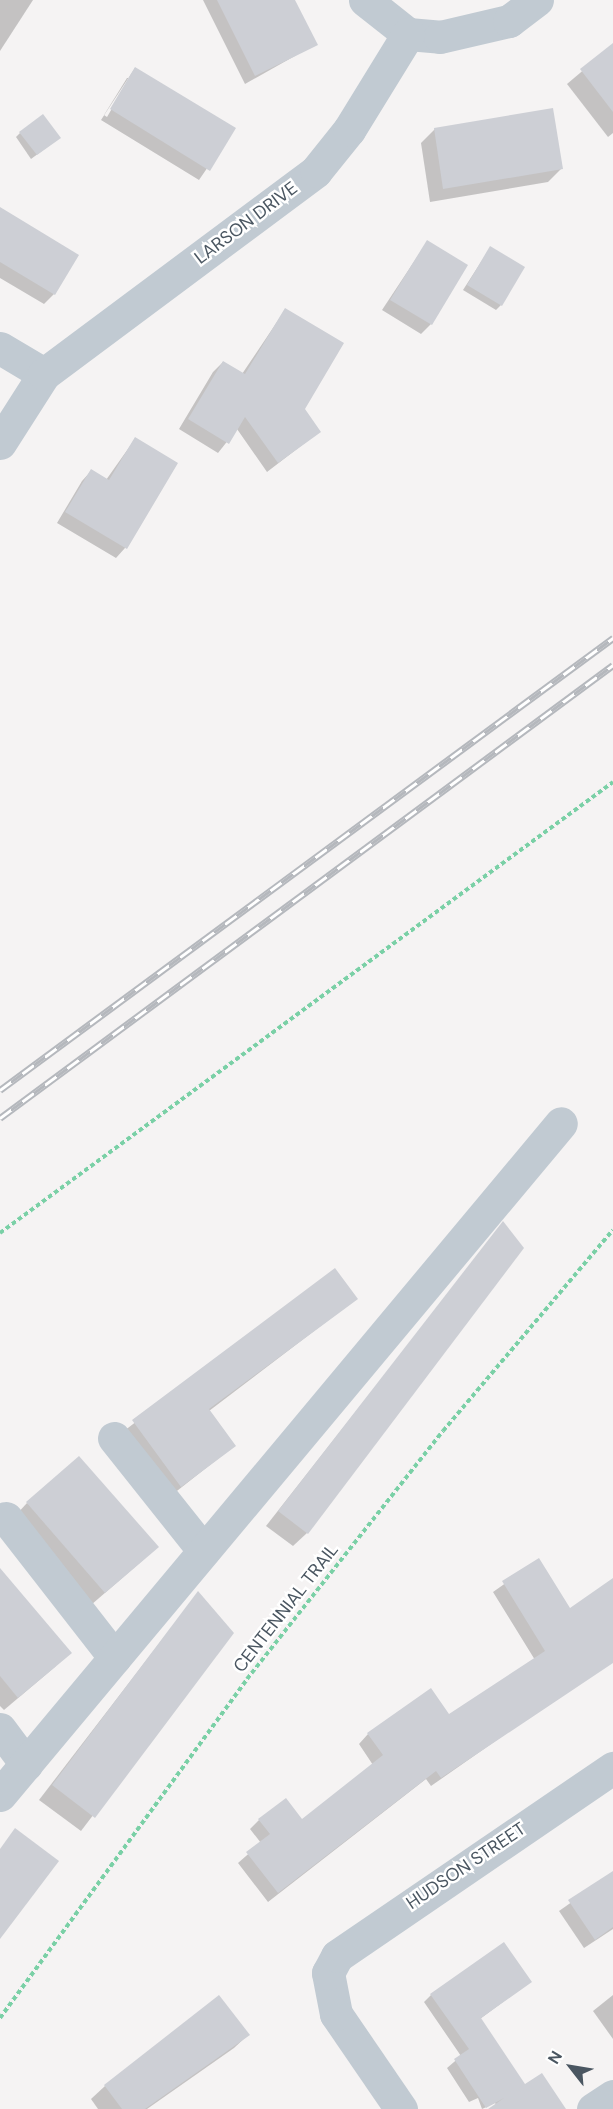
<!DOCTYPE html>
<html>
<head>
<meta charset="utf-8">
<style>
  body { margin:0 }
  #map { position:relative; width:613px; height:2109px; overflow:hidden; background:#f5f3f3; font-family:"DM Sans",sans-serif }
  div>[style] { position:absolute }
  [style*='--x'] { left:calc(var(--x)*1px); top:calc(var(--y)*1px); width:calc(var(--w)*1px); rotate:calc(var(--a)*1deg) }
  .shadow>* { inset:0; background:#0003 }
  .building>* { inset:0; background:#cdcfd5 }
  .path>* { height:4px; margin-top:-2px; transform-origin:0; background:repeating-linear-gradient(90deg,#7ad0a6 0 4.5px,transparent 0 7.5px) }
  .minor>* { height:33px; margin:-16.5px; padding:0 16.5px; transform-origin:16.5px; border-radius:16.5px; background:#c1cad2 }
  .rail>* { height:7px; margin-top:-3.5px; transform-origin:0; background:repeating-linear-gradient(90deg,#fff 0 14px,#b5b8bd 0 28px); box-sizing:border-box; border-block:2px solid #b5b8bd }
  span { translate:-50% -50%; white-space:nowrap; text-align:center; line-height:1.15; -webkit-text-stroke:5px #fff; paint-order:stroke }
  .street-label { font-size:18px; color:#4a5661 }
  .north { position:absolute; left:541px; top:2037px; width:60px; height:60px; -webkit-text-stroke:4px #fff; paint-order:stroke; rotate:301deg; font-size:16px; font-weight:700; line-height:24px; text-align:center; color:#4a5661 }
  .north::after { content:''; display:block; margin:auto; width:21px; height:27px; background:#4a5661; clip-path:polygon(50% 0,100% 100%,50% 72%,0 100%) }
</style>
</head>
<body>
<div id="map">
  <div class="shadow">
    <div style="clip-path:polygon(0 0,33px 0,0 51px)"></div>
    <div style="clip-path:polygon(203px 0,294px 0,316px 44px,245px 84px)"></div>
    <div style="clip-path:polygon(613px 45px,613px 133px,608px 137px,567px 84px)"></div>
    <div style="clip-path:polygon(evenodd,135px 68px,234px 129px,199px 180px,101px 120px,135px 68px,127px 78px,130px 78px,107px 117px,104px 115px,127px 78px)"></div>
    <div style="clip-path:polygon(435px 129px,562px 168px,548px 182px,430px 202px,421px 143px)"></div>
    <div style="clip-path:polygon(20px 133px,54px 142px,31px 159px,16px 137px)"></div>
    <div style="clip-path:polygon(0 209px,54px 294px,44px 304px,0 278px)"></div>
    <div style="clip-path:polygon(427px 242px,431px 324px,421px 334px,382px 310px)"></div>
    <div style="clip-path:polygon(490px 248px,501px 305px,496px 310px,463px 290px)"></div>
    <div style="clip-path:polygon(285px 310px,303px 409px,319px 432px,267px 472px,237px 429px,218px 453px,179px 429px,213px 372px,223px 362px,242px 374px)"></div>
    <div style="clip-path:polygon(135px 439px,125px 548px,116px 558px,57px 523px,82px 481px,91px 471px,106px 480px)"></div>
    <div style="clip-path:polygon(503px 1224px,307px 1533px,293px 1546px,266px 1526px)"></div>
    <div style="clip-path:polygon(335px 1270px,356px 1299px,209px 1411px,234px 1446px,168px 1498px,120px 1434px)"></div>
    <div style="clip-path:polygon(27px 1503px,143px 1560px,91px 1605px,14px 1517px)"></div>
    <div style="clip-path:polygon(538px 1560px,569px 1610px,613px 1580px,613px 1659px,431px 1786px,426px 1779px,268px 1902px,238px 1863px,261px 1843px,250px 1829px,259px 1820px,301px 1821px,373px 1765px,359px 1744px,368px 1734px,449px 1716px,535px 1660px,493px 1592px)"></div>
    <div style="clip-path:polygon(0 1570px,56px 1666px,4px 1710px,0 1706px)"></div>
    <div style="clip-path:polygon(198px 1593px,232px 1633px,81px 1831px,39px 1800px)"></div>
    <div style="clip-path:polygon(613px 1873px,613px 1929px,584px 1948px,559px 1911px)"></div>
    <div style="clip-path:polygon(530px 1982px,480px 2019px,524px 2086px,564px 2109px,499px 2109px,495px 2103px,482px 2109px,478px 2098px,469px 2102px,447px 2068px,461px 2056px,424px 2002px,431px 1995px)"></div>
    <div style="clip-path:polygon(613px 1995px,613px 2039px,593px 2011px)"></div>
    <div style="clip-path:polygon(219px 1997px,248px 2035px,234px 2048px,147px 2109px,98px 2109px,91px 2099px,105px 2086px)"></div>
  </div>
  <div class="building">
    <div style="clip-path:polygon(217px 0,295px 0,318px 45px,255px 76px)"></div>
    <div style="clip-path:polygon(613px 43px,613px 112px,580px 69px)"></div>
    <div style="clip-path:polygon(135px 67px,236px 128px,210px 171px,110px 109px)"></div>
    <div style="clip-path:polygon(553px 108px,563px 169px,443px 189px,434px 128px)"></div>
    <div style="clip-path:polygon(43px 114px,61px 138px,37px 155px,19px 132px)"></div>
    <div style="clip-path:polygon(0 207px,79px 255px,55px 295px,0 262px)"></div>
    <div style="clip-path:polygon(427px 240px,468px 265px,432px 325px,390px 300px)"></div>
    <div style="clip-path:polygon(490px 246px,525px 267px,502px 306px,467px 285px)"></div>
    <div style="clip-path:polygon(285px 308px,344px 343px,305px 409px,321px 432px,278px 463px,245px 417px,229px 444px,188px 419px,223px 361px,245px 374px)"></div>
    <div style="clip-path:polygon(135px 437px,178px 463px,127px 549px,65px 512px,91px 469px,109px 480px)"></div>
    <div style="clip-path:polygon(503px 1221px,524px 1248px,308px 1534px,278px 1511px)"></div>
    <div style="clip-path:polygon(335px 1268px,358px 1299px,209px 1409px,236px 1446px,181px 1487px,132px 1420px)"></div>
    <div style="clip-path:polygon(79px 1456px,159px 1547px,105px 1593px,26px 1502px)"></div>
    <div style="clip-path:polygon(539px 1558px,570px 1608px,613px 1578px,613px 1663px,441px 1778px,436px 1771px,278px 1893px,246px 1852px,270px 1834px,258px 1819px,286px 1798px,302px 1819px,383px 1755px,367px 1733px,431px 1688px,449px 1714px,545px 1651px,502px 1581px)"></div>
    <div style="clip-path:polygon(0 1568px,72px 1653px,18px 1698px,0 1676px)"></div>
    <div style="clip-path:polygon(198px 1591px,234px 1633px,95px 1818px,52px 1785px)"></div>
    <div style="clip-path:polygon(15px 1828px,59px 1861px,0 1939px,0 1849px)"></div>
    <div style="clip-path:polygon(613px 1871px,613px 1927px,595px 1940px,568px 1900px)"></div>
    <div style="clip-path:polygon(504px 1942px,532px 1982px,481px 2018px,525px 2084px,542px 2073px,566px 2109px,488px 2109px,504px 2098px,486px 2108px,454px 2059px,469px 2049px,430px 1994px)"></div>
    <div style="clip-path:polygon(219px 1995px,250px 2035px,145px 2109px,122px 2109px,104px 2085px)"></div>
  </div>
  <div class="path">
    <div style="--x:0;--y:1233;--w:761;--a:-36.34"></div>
    <div style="--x:0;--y:2018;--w:419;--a:-53.9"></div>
    <div style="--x:247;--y:1679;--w:316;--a:-51.7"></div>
    <div style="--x:443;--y:1431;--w:263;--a:-49.8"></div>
  </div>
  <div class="minor">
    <div style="--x:365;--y:0;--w:55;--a:38.3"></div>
    <div style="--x:408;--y:34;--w:32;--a:5"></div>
    <div style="--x:440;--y:37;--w:71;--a:-13.1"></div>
    <div style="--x:509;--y:21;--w:35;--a:-37"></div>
    <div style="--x:0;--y:348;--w:51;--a:30.6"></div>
    <div style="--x:0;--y:443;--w:82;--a:-57.5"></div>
    <div style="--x:44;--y:374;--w:339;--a:-36.7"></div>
    <div style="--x:316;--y:171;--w:53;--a:-51.2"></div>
    <div style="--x:349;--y:130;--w:113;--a:-58.4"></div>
    <div style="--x:114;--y:1438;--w:144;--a:51.5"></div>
    <div style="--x:6;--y:1518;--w:177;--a:52.1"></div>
    <div style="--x:0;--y:1729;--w:44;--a:53.4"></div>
    <div style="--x:0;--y:1795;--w:875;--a:-50.14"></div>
    <div style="--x:401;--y:2109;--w:115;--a:-124.4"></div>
    <div style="--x:336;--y:2014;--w:42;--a:-101"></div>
    <div style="--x:328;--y:1973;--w:19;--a:-62"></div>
    <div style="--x:337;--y:1956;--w:334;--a:-34.3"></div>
    <div style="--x:593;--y:2109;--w:24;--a:-33"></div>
  </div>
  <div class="rail">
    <div style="--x:0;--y:1090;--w:762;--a:-36.4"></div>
    <div style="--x:0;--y:1118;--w:762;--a:-36.46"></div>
  </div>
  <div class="street-label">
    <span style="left:246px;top:223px;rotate:-37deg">LARSON DRIVE</span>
    <span style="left:286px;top:1608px;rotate:-52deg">CENTENNIAL TRAIL</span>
    <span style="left:466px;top:1866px;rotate:-34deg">HUDSON STREET</span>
  </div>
  <div class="north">N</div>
</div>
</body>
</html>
